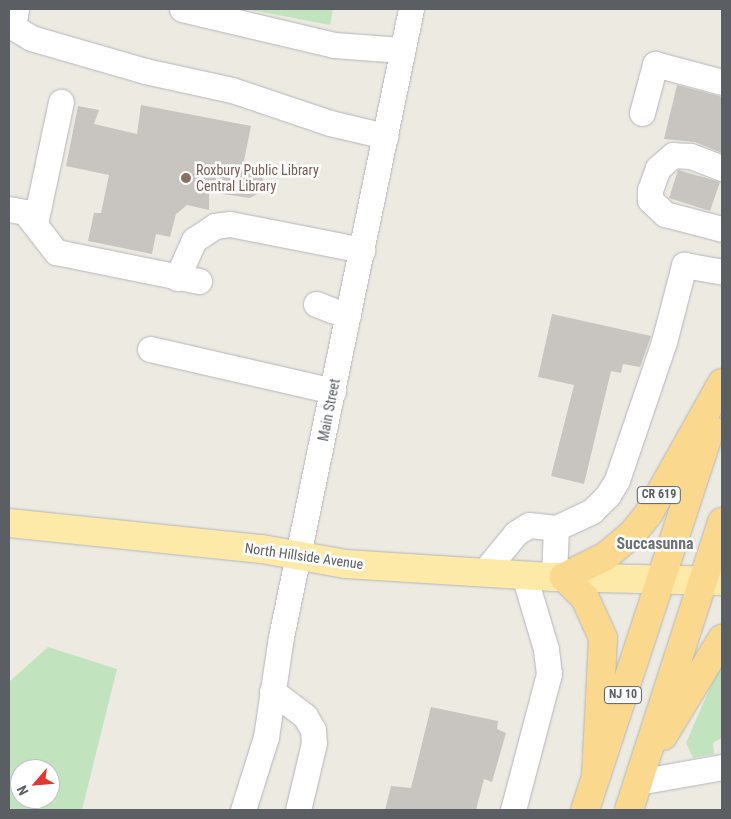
<!DOCTYPE html>
<html>
<head>
<meta charset="utf-8">
<style>
  body { margin:0 }
  #map { position:relative; width:731px; height:819px; overflow:hidden; background:#edeae2; font-family:"Roboto Condensed",sans-serif }
  div>[style] { position:absolute }
  [style*='--x'] { left:calc(var(--x)*1px); top:calc(var(--y)*1px); width:calc(var(--w)*1px); rotate:calc(var(--a)*1deg) }
  .green>* { inset:0; background:#c1e4bf }
  .building>* { inset:0; background:#c8c5c0 }
  .roads { filter:drop-shadow(0 0 1px #b3b6ba) drop-shadow(0 0 1px #b3b6ba) }
  .minor>* { height:25px; margin:-12.5px; padding:0 12.5px; transform-origin:12.5px; border-radius:12.5px; background:#fff }
  .major>* { height:28px; margin:-14px; padding:0 14px; transform-origin:14px; border-radius:14px; background:#fdeaa8 }
  .highway>* { height:28px; margin:-14px; padding:0 14px; transform-origin:14px; border-radius:14px; background:#fad88d }
  .dots>* { width:14px; height:14px; translate:-50% -50%; box-sizing:border-box; border:2px solid #fff; border-radius:50% }
  span { translate:-50% -50%; white-space:nowrap; text-align:center; line-height:1.15; -webkit-text-stroke:5px #fff; paint-order:stroke }
  .shield-label span { padding:1px 4px; background:#fff; border:1px solid; border-radius:4px; -webkit-text-stroke-width:0 }
  .shield-label { font-size:12px; color:#5b5f63; font-weight:700 }
  .education-label { font-size:14px; color:#785e54 }
  .left { translate:0 -50%; text-align:left }
  .street-label { font-size:14px; color:#5b5f63 }
  .quarter-label { font-size:16px; color:#6c7175; font-weight:700 }
  .frame { position:absolute; inset:0; border:10px solid #5b5f63; pointer-events:none }
  .north { position:absolute; left:10px; top:759px; width:50px; height:50px; box-sizing:border-box; background:#fff; border:1px solid #bdbfc1; border-radius:50%; rotate:243deg; font-size:14px; font-weight:700; line-height:20px; text-align:center; color:#5b5f63 }
  .north::after { content:''; display:block; margin:auto; width:18px; height:22px; background:#e43531; clip-path:polygon(50% 0,100% 100%,50% 72%,0 100%) }
</style>
</head>
<body>
<div id="map">
  <div class="green">
    <div style="clip-path:polygon(246px 9px,333px 9px,330px 25px)"></div>
    <div style="clip-path:polygon(evenodd,48px 647px,117px 669px,82px 810px,9px 810px,9px 682px,48px 647px,20px 769px,50px 769px,50px 799px,20px 799px,20px 769px)"></div>
    <div style="clip-path:polygon(722px 660px,722px 738px,713px 743px,714px 754px,693px 758px,686px 743px)"></div>
  </div>
  <div class="building">
    <div style="clip-path:polygon(677px 85px,722px 97px,722px 153px,695px 142px,664px 139px)"></div>
    <div style="clip-path:polygon(141px 105px,251px 126px,243px 166px,257px 169px,264px 181px,262px 191px,250px 198px,209px 192px,209px 210px,187px 205px,176px 214px,170px 237px,156px 234px,152px 254px,88px 241px,94px 213px,101px 213px,109px 175px,66px 166px,78px 106px,99px 110px,94px 124px,137px 134px)"></div>
    <div style="clip-path:polygon(678px 170px,720px 182px,710px 211px,669px 198px)"></div>
    <div style="clip-path:polygon(552px 314px,651px 336px,640px 367px,623px 364px,621px 373px,611px 371px,584px 484px,551px 476px,574px 385px,538px 377px)"></div>
    <div style="clip-path:polygon(431px 707px,498px 721px,497px 729px,506px 733px,492px 782px,484px 779px,476px 810px,385px 810px,391px 786px,411px 788px)"></div>
  </div>
  <div class="roads">
    <div class="minor">
      <div style="--x:16;--y:9;--w:18;--a:99"></div>
      <div style="--x:13;--y:27;--w:21;--a:31"></div>
      <div style="--x:31;--y:38;--w:119;--a:16.1"></div>
      <div style="--x:145;--y:71;--w:89;--a:12.3"></div>
      <div style="--x:232;--y:90;--w:103;--a:18.6"></div>
      <div style="--x:330;--y:123;--w:57;--a:13.3"></div>
      <div style="--x:182;--y:9;--w:156;--a:13.3"></div>
      <div style="--x:334;--y:45;--w:68;--a:4.2"></div>
      <div style="--x:642;--y:113;--w:51;--a:-75.1"></div>
      <div style="--x:655;--y:64;--w:69;--a:15"></div>
      <div style="--x:722;--y:168;--w:34;--a:-159"></div>
      <div style="--x:690;--y:156;--w:17;--a:-177"></div>
      <div style="--x:673;--y:155;--w:20;--a:139"></div>
      <div style="--x:658;--y:168;--w:23;--a:110"></div>
      <div style="--x:650;--y:190;--w:10;--a:90"></div>
      <div style="--x:650;--y:200;--w:21;--a:43"></div>
      <div style="--x:665;--y:214;--w:59;--a:14.7"></div>
      <div style="--x:9;--y:209;--w:16;--a:11"></div>
      <div style="--x:25;--y:212;--w:51;--a:52.2"></div>
      <div style="--x:56;--y:252;--w:146;--a:11.5"></div>
      <div style="--x:35;--y:224;--w:125;--a:-78"></div>
      <div style="--x:177;--y:278;--w:42;--a:-65.9"></div>
      <div style="--x:194;--y:240;--w:25;--a:-34"></div>
      <div style="--x:215;--y:226;--w:15;--a:-8"></div>
      <div style="--x:230;--y:224;--w:135;--a:11.1"></div>
      <div style="--x:316;--y:304;--w:34;--a:21"></div>
      <div style="--x:150;--y:349;--w:188;--a:12.9"></div>
      <div style="--x:484;--y:572;--w:50;--a:-50.6"></div>
      <div style="--x:516;--y:533;--w:15;--a:-32"></div>
      <div style="--x:529;--y:525;--w:27;--a:6"></div>
      <div style="--x:556;--y:528;--w:40;--a:-25"></div>
      <div style="--x:592;--y:511;--w:23;--a:-45"></div>
      <div style="--x:608;--y:495;--w:17;--a:-59"></div>
      <div style="--x:617;--y:480;--w:146;--a:-71.2"></div>
      <div style="--x:664;--y:342;--w:80;--a:-75.4"></div>
      <div style="--x:684;--y:265;--w:39;--a:10"></div>
      <div style="--x:554;--y:577;--w:49;--a:-87.7"></div>
      <div style="--x:272;--y:691;--w:41;--a:37.1"></div>
      <div style="--x:305;--y:716;--w:16;--a:60"></div>
      <div style="--x:313;--y:730;--w:13;--a:86"></div>
      <div style="--x:314;--y:743;--w:69;--a:103.4"></div>
      <div style="--x:638;--y:782;--w:85;--a:-10.1"></div>
      <div style="--x:243;--y:810;--w:77;--a:-72.5"></div>
      <div style="--x:266;--y:737;--w:101;--a:-81.5"></div>
      <div style="--x:281;--y:637;--w:641;--a:-78.3"></div>
      <div style="--x:513;--y:810;--w:141;--a:-75.2"></div>
      <div style="--x:549;--y:674;--w:25;--a:-97"></div>
      <div style="--x:546;--y:649;--w:77;--a:-106.6"></div>
    </div>
    <div class="major">
      <div style="--x:9;--y:523;--w:254;--a:5.9"></div>
      <div style="--x:262;--y:549;--w:84;--a:10.2"></div>
      <div style="--x:345;--y:564;--w:209;--a:3.6"></div>
      <div style="--x:554;--y:577;--w:168;--a:1.4"></div>
    </div>
    <div class="highway">
      <div style="--x:663;--y:736;--w:114;--a:-58.7"></div>
      <div style="--x:596;--y:776;--w:138;--a:-87.1"></div>
      <div style="--x:603;--y:638;--w:44;--a:-114.2"></div>
      <div style="--x:585;--y:598;--w:30;--a:-135"></div>
      <div style="--x:564;--y:577;--w:47;--a:-26.6"></div>
      <div style="--x:606;--y:556;--w:35;--a:-40"></div>
      <div style="--x:633;--y:533;--w:26;--a:-51"></div>
      <div style="--x:649;--y:513;--w:149;--a:-60.7"></div>
      <div style="--x:585;--y:810;--w:401;--a:-71.8"></div>
      <div style="--x:629;--y:810;--w:303;--a:-72.1"></div>
    </div>
  </div>
  <div class="dots">
    <div style="left:186px;top:178px;background:#8d6e63"></div>
  </div>
  <div class="shield-label">
    <span style="left:659px;top:495px">CR 619</span>
    <span style="left:623px;top:695px">NJ 10</span>
  </div>
  <div class="education-label">
    <span class="left" style="left:196px;top:178px">Roxbury Public Library<br>Central Library</span>
  </div>
  <div class="street-label">
    <span style="left:329px;top:410px;rotate:-79deg">Main Street</span>
    <span style="left:304px;top:556px;rotate:8deg">North Hillside Avenue</span>
  </div>
  <div class="quarter-label">
    <span style="left:655px;top:544px">Succasunna</span>
  </div>
  <div class="frame"></div>
  <div class="north">N</div>
</div>
</body>
</html>
